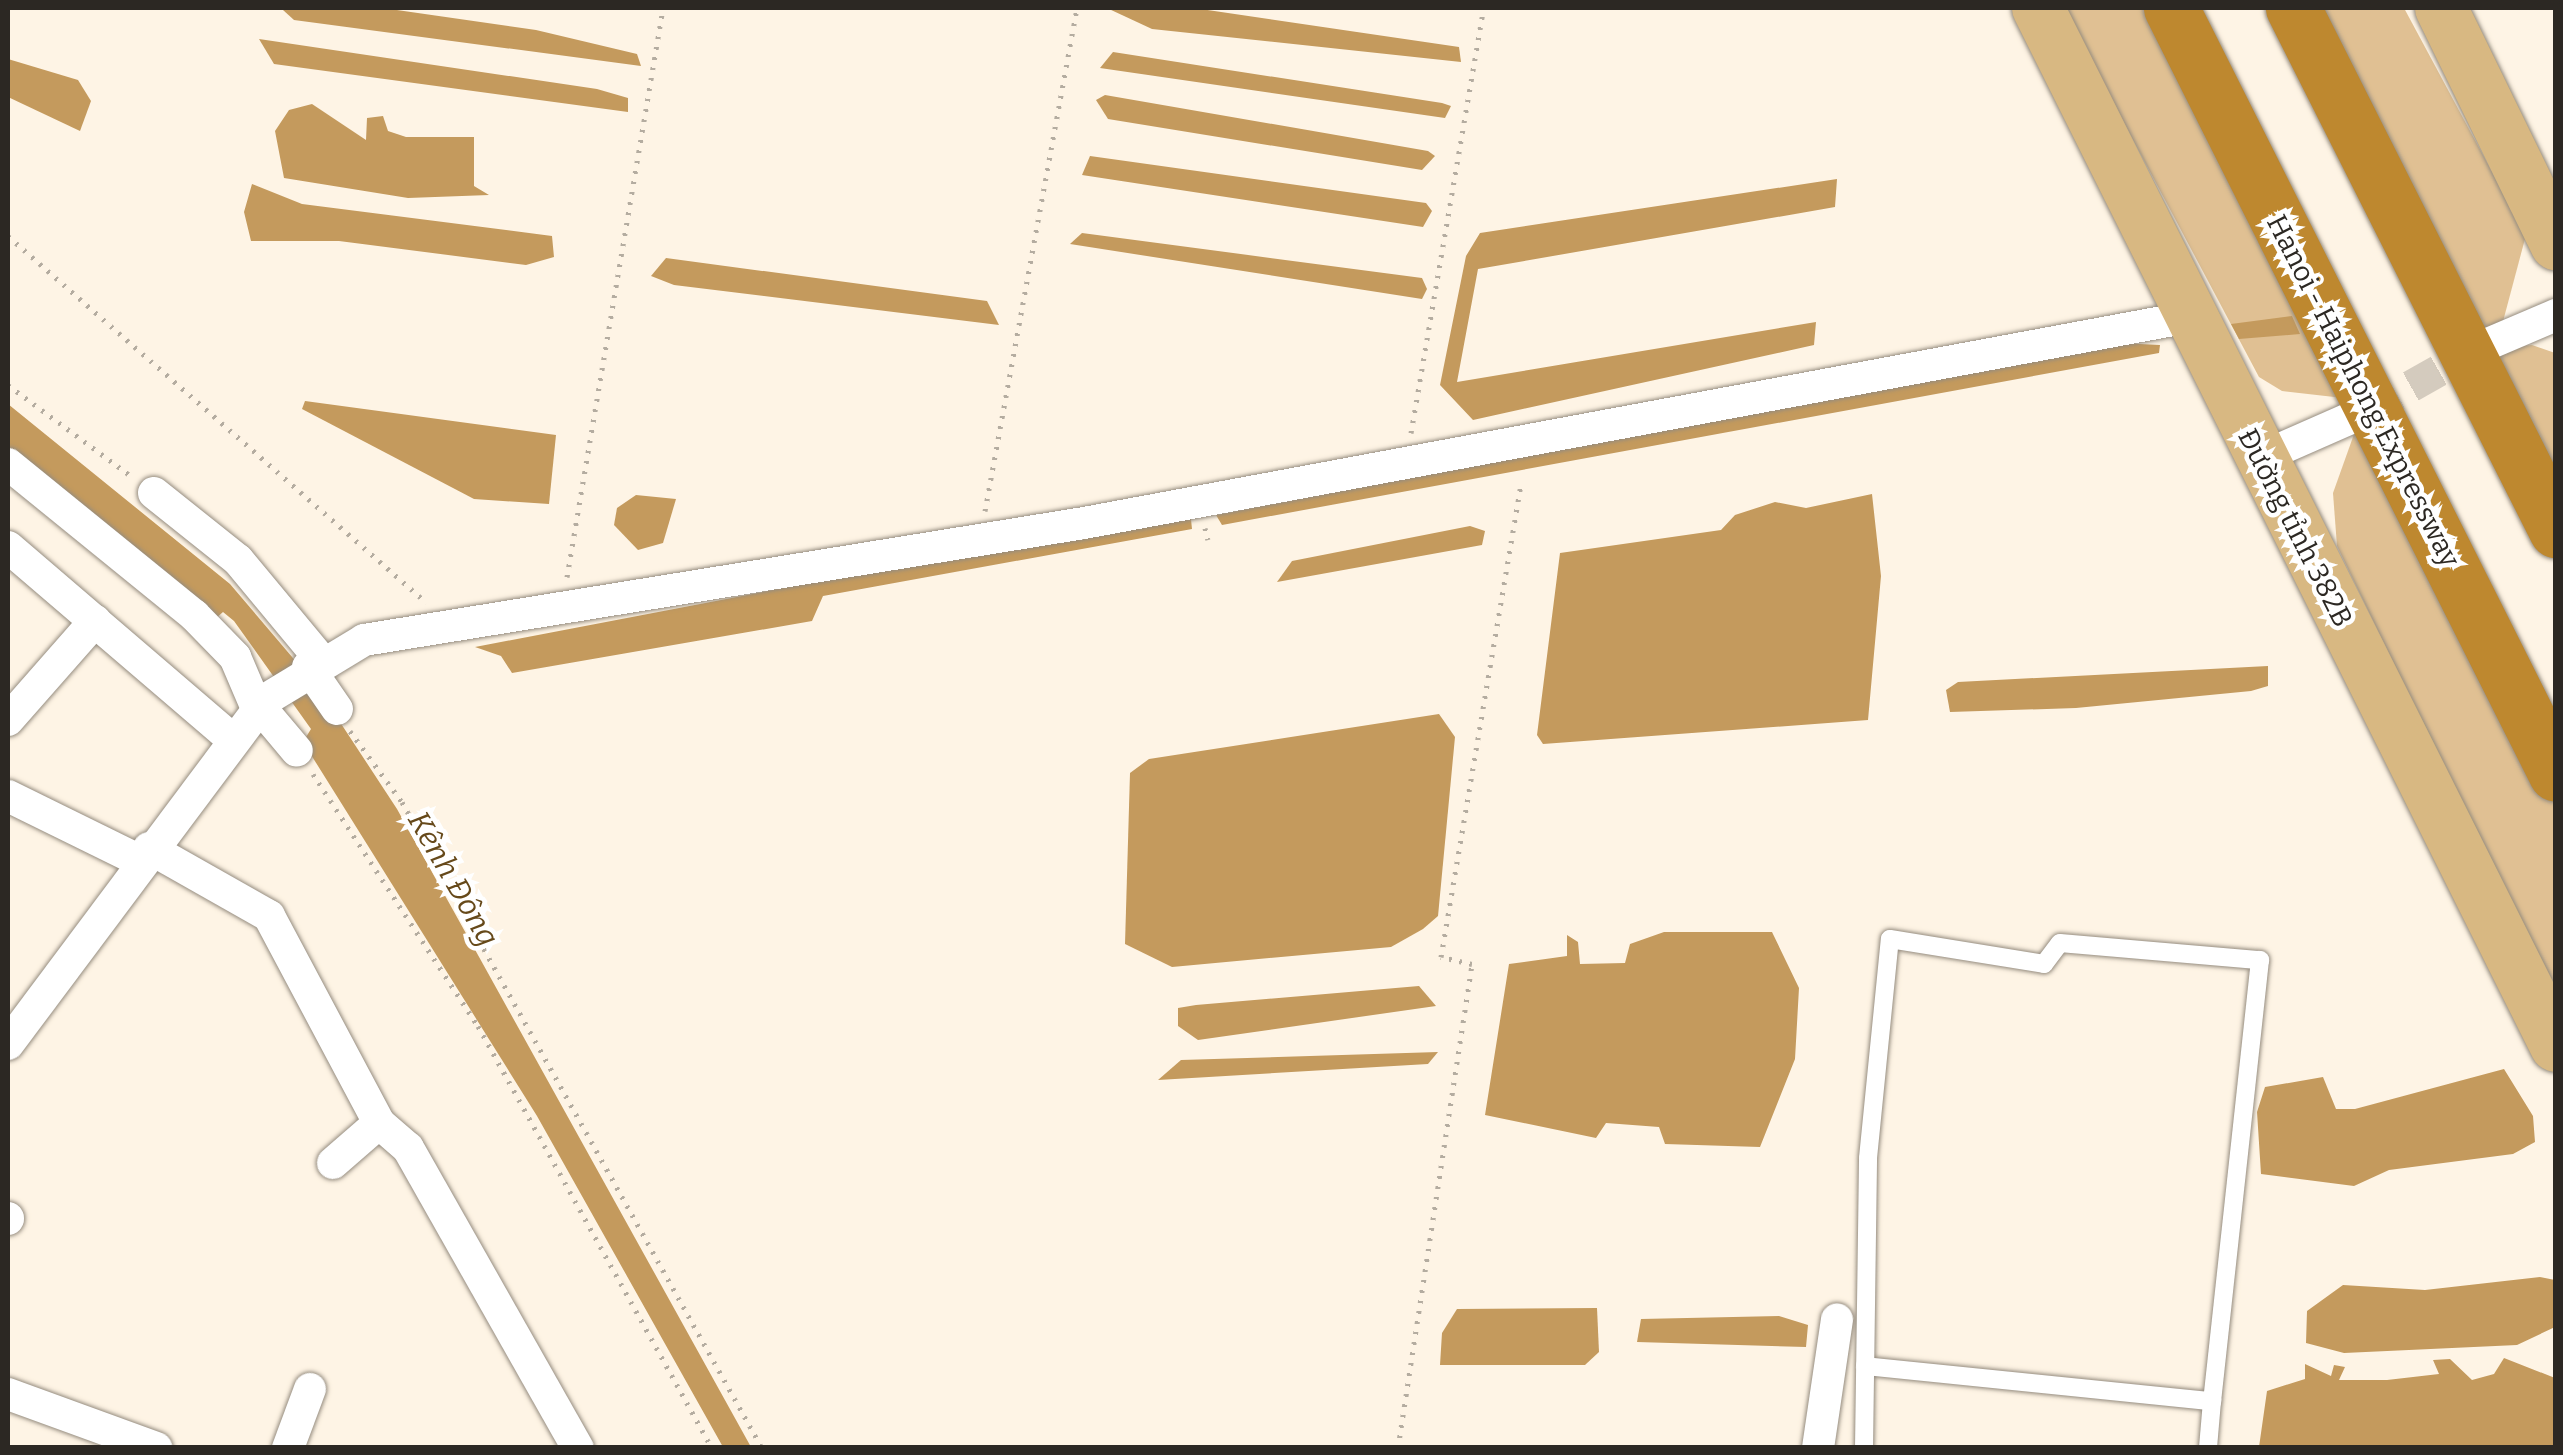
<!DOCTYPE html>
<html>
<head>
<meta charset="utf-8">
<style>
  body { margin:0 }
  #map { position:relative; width:2563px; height:1455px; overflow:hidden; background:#fef4e5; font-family:Bitter,serif }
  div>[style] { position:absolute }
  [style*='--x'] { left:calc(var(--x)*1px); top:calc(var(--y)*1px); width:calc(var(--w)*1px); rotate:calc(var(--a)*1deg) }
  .green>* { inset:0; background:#e0c093 }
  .water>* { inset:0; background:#c49a5d }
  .minor-tunnel>* { height:32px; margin-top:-16px; transform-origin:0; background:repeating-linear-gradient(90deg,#d4cbbe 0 32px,transparent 0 48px) }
  .path>* { height:5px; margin-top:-2.5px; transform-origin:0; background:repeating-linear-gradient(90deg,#b4aca0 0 2.5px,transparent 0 10.5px) }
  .roads { filter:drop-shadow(0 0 2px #958c7f) drop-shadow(0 0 2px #958c7f) }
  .service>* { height:18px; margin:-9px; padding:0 9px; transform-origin:9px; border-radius:9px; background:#fff }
  .minor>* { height:32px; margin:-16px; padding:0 16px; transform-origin:16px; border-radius:16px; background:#fff }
  .primary>* { height:52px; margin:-26px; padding:0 26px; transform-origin:26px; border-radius:26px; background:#d8b882 }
  .motorway>* { height:55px; margin:-27.5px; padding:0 27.5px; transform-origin:27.5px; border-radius:27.5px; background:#be882f }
  span { translate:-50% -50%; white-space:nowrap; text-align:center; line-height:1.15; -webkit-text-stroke:9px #fff; paint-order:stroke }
  .street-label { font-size:28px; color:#2c2823 }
  .water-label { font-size:30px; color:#66491a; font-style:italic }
  .frame { position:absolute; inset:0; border:10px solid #2c2823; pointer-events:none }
</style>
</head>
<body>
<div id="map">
  <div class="green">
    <div style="clip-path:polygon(2063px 8px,2167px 8px,2343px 398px,2282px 391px,2259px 377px)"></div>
    <div style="clip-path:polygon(2309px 8px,2404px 8px,2526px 235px,2501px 329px,2477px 340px)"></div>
    <div style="clip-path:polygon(2532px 345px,2555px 353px,2555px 494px,2495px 348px)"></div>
    <div style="clip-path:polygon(2358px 423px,2555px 781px,2555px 998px,2337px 546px,2333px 493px)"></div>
  </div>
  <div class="water">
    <div style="clip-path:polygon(383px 8px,536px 30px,637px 54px,641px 66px,294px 20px,283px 10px)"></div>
    <div style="clip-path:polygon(1194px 8px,1459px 47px,1461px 62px,1152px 29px,1109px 9px)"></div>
    <div style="clip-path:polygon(259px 39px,597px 89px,628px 98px,628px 112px,274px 64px)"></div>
    <div style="clip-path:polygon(1113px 52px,1442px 103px,1451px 106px,1445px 118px,1100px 68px)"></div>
    <div style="clip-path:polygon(8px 59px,78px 80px,91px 101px,80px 131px,8px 97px)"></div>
    <div style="clip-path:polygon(1105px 95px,1428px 151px,1435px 156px,1422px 170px,1108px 119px,1096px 100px)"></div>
    <div style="clip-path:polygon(312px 104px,366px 140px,367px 118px,383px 116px,388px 131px,406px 137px,474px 137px,474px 186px,489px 195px,408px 198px,284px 178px,275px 131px,289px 110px)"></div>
    <div style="clip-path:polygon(1090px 156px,1426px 203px,1432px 211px,1423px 227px,1082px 175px)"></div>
    <div style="clip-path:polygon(1837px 179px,1835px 207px,1478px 269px,1457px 382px,1816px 322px,1814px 345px,1473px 420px,1440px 385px,1466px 256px,1480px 233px)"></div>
    <div style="clip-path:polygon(252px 184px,302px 204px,552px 236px,554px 257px,526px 265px,339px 241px,251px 241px,244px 212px)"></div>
    <div style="clip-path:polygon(1082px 233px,1422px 278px,1427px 289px,1422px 299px,1070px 244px)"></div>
    <div style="clip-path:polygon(666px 258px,987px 301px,999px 325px,674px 285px,651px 276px)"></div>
    <div style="clip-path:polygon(2292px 316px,2300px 334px,2239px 339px,2231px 324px)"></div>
    <div style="clip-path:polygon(2120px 343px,2160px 345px,2159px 353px,1222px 525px,1216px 515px)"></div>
    <div style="clip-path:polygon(305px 401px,556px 435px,549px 504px,474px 499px,302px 409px)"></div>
    <div style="clip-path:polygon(8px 404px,230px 584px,315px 684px,397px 809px,751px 1447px,723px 1447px,537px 1116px,303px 742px,311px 729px,234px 621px,223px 612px,215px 619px,8px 456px)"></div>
    <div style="clip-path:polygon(1872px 494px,1881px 576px,1868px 720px,1543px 744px,1537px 735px,1560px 553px,1721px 530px,1735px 515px,1775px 502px,1806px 508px)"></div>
    <div style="clip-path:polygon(636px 495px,676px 499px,663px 543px,638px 550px,614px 525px,617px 508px)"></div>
    <div style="clip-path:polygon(1190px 510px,1192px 529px,823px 596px,812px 621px,512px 673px,501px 656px,475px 647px)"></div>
    <div style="clip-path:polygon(1470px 526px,1485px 531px,1482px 545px,1277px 582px,1292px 561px)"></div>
    <div style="clip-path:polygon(2268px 666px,2268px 686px,2251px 691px,2076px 708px,1950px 712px,1946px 690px,1958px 682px)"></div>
    <div style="clip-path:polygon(1439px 714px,1455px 737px,1438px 916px,1423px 929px,1391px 947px,1172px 967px,1125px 944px,1130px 773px,1149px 759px)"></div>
    <div style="clip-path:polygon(1664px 932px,1772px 932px,1799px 988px,1795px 1059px,1760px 1147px,1665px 1144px,1659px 1127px,1606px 1123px,1596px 1138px,1485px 1115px,1509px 964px,1567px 956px,1567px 935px,1578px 942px,1580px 964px,1625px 963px,1630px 944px)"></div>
    <div style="clip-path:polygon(1419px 986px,1436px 1006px,1198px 1040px,1178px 1026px,1178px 1008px,1196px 1005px)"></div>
    <div style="clip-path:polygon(1438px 1052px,1428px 1064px,1158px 1080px,1181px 1060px)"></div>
    <div style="clip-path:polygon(2504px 1069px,2533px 1116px,2535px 1142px,2513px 1154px,2389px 1170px,2354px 1186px,2261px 1174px,2257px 1112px,2265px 1087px,2323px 1077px,2336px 1109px,2355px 1109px)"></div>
    <div style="clip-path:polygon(2540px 1277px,2555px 1280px,2555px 1327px,2517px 1345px,2344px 1353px,2306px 1343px,2307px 1311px,2343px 1285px,2425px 1290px)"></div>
    <div style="clip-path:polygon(1597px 1308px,1599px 1352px,1585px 1365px,1440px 1365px,1442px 1333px,1457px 1309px)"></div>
    <div style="clip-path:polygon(1779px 1316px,1808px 1325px,1806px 1347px,1637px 1342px,1641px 1319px)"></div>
    <div style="clip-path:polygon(2504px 1358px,2555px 1378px,2555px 1447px,2259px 1447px,2267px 1391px,2305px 1379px,2305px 1364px,2331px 1376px,2334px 1365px,2345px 1367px,2339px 1380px,2387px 1380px,2439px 1374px,2433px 1360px,2450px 1359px,2472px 1380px,2494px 1374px)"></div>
  </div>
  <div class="minor-tunnel">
    <div style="--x:2369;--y:410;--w:129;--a:-29.4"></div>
  </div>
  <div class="path">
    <div style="--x:8;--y:236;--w:556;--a:41.21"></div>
    <div style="--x:8;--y:385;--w:153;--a:36.5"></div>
    <div style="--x:1411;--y:433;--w:431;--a:-80.3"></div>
    <div style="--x:985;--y:511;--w:511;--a:-79.64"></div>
    <div style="--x:1205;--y:528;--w:12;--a:76"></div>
    <div style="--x:567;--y:577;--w:577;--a:-80.42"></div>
    <div style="--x:350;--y:731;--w:88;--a:53.8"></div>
    <div style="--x:402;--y:802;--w:740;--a:60.87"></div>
    <div style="--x:313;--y:774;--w:301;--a:56.8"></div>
    <div style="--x:478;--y:1026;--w:483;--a:61"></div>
    <div style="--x:1398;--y:1448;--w:490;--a:-81.3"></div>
    <div style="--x:1472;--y:964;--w:32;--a:-167"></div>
    <div style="--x:1441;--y:957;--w:480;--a:-80.4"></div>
  </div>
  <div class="roads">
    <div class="service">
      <div style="--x:1865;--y:1366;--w:349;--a:5.8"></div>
      <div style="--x:2212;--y:1401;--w:47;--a:94.9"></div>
      <div style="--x:1864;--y:1448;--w:290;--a:-89.2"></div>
      <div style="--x:1868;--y:1158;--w:220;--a:-84.3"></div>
      <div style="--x:1890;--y:939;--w:156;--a:9.2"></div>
      <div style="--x:2044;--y:964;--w:26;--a:-53"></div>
      <div style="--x:2060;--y:943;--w:201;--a:4.9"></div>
      <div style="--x:2260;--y:960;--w:444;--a:96.2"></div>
    </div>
    <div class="minor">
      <div style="--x:2481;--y:347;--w:82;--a:-23.1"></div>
      <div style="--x:2260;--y:458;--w:119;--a:-23.8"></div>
      <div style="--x:8;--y:464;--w:240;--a:39.1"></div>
      <div style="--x:194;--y:615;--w:59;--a:45.7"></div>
      <div style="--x:235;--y:657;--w:59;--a:66.9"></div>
      <div style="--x:154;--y:493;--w:107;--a:38.6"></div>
      <div style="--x:238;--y:560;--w:130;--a:50.3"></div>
      <div style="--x:8;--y:547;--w:296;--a:40.6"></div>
      <div style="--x:308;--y:667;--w:51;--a:55.4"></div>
      <div style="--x:260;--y:707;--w:57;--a:49.9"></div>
      <div style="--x:8;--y:720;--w:132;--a:-48.7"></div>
      <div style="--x:8;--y:796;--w:147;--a:26.2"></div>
      <div style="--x:149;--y:848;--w:138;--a:29.5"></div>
      <div style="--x:269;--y:916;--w:234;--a:62"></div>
      <div style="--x:379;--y:1123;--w:38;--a:41"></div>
      <div style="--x:408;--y:1148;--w:345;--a:60.5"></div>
      <div style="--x:8;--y:1044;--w:429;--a:-53.2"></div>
      <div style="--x:265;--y:700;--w:116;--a:-31.2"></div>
      <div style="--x:364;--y:640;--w:729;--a:-9.23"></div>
      <div style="--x:1084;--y:523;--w:1124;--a:-10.56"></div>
      <div style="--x:333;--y:1163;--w:61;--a:-41"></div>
      <div style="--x:8;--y:1219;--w:1;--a:-90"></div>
      <div style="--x:8;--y:1394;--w:158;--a:20"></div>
      <div style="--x:288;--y:1448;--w:63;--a:-69.6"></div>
      <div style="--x:1818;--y:1448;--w:130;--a:-81.6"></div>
    </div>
    <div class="primary">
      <div style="--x:2038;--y:8;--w:1160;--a:63.48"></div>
      <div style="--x:2441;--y:8;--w:263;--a:64"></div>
    </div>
    <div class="motorway">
      <div style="--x:2171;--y:8;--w:857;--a:63.32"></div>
      <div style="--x:2293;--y:8;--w:585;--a:63.26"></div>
    </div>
  </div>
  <div class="street-label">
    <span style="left:2363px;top:391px;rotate:63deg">Hanoi - Haiphong Expressway</span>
    <span style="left:2295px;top:528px;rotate:63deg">Đường tỉnh 382B</span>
  </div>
  <div class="water-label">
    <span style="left:453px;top:879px;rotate:60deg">Kênh Đông</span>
  </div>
  <div class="frame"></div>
</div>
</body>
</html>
